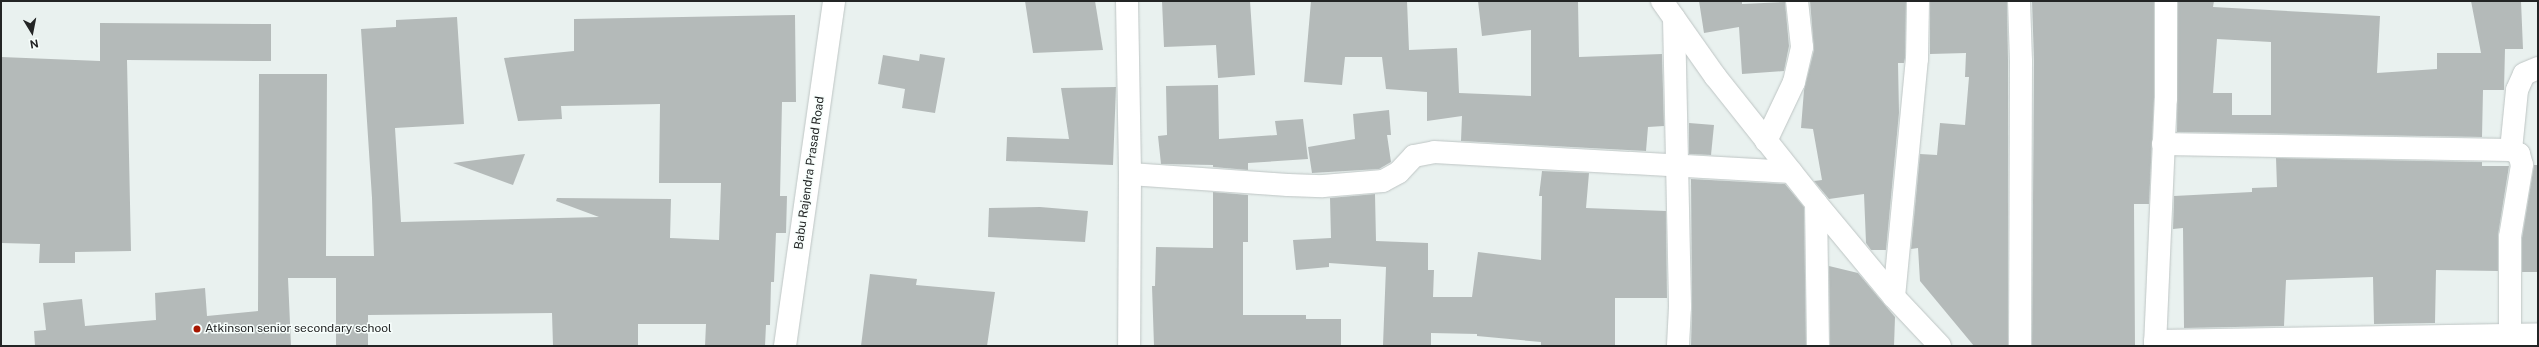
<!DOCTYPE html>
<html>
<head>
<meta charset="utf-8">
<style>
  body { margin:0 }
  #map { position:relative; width:2539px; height:347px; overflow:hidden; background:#e9f1ef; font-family:"Public Sans",sans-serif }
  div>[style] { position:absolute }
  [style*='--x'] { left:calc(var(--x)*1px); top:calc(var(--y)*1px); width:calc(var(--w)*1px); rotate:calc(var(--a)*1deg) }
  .building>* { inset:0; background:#b4bab9 }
  .roads { filter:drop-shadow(0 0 1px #bec5c4) drop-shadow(0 0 1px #bec5c4) }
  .minor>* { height:22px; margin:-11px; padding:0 11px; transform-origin:11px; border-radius:11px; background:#fff }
  .dots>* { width:11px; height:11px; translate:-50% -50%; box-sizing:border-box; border:2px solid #f7fefc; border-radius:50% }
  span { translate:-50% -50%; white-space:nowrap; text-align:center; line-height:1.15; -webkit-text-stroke:3px #f7fefc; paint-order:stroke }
  .street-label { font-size:12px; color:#232525 }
  .poi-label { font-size:12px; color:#232525 }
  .left { translate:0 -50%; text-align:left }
  .frame { position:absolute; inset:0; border:2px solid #232525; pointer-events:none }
  .north { position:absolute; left:12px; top:12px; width:40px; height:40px; -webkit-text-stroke:3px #f7fefc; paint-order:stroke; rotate:170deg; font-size:11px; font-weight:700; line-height:16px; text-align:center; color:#232525 }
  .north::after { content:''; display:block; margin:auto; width:14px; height:18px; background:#232525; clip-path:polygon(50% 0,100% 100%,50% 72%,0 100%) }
</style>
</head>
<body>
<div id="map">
  <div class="building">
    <div style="clip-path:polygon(1025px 1px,1095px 1px,1103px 50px,1033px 53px)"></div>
    <div style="clip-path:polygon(1162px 1px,1250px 1px,1255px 75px,1218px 78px,1216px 45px,1164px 47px)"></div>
    <div style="clip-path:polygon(1311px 1px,1407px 1px,1409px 50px,1457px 48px,1459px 93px,1531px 96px,1531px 30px,1482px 36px,1478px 1px,1578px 1px,1579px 57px,1662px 54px,1664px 126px,1648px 127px,1646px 151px,1461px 141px,1462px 116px,1427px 121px,1427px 92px,1386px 89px,1382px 57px,1345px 57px,1342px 85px,1304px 82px)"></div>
    <div style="clip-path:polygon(1699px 1px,1742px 1px,1742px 4px,1785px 2px,1789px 46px,1784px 71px,1742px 74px,1739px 27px,1704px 33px)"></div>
    <div style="clip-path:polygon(1810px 1px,1906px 1px,1905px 58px,1904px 63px,1898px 63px,1899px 113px,1886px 250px,1871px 250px,1866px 243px,1864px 194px,1829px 199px,1814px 181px,1822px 180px,1813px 129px,1801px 128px,1804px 90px,1814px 50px)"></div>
    <div style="clip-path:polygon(1930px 1px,2007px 1px,2008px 61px,2008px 346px,1974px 346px,1920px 281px,1918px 248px,1911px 249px,1920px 154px,1937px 155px,1940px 123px,1965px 125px,1969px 77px,1965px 77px,1966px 53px,1930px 54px)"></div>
    <div style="clip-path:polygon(2032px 1px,2154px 1px,2154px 99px,2149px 204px,2134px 204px,2135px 346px,2032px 346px,2034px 61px)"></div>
    <div style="clip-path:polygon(evenodd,2178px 1px,2214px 1px,2213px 7px,2380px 16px,2377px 73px,2437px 69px,2437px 53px,2481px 53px,2471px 1px,2521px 1px,2523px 49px,2505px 49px,2504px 90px,2483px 90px,2482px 137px,2177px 132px,2178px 1px,2217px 39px,2271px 42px,2271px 115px,2232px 115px,2232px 93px,2213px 93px,2217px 39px)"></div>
    <div style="clip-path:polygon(795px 15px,796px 102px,782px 102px,780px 196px,787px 196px,786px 233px,776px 233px,774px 282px,771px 282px,770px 325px,766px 325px,765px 346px,705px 346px,706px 324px,638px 324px,638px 346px,553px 346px,552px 313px,368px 315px,368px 346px,336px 346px,336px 278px,288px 278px,291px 346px,35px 346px,34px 331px,46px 330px,43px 303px,82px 299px,85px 326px,156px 320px,155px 293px,205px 288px,207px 316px,258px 311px,259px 74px,327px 74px,326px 256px,374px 256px,372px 198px,361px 29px,396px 27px,396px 20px,457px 17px,464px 124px,395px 128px,401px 222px,599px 217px,556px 201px,557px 198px,671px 199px,670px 238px,719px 240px,721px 183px,659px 183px,660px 104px,561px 106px,562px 119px,518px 121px,504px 58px,574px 51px,574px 19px)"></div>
    <div style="clip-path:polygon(100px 23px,271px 24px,271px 61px,127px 60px,131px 251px,75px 252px,75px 263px,39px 263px,40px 244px,1px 243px,1px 57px,100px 61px)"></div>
    <div style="clip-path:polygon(920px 54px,945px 58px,935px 113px,902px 108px,905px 89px,878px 84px,883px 55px,919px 61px)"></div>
    <div style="clip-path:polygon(1218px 85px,1219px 139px,1277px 135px,1275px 121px,1303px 119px,1308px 159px,1248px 163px,1248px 170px,1213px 167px,1213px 165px,1161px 164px,1158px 136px,1167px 135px,1166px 86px)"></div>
    <div style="clip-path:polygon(1116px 87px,1113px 165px,1006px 161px,1007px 137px,1069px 139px,1061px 88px)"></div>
    <div style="clip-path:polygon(1389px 110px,1391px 135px,1387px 135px,1391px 162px,1379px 169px,1312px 173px,1308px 147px,1355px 139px,1353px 114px)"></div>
    <div style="clip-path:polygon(1689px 123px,1714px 125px,1711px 155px,1689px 154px)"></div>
    <div style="clip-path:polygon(525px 154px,513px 185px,453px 163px,499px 157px)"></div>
    <div style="clip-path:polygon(2276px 158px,2482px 162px,2482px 166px,2509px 166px,2498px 235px,2498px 271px,2436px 270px,2435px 323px,2374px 324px,2373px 277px,2286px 280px,2284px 326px,2184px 328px,2183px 228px,2173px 229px,2174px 196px,2252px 192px,2252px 188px,2277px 187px)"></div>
    <div style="clip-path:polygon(2534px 165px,2538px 165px,2538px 272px,2522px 272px,2522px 238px)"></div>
    <div style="clip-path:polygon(1542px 171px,1589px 173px,1586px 208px,1666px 211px,1667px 298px,1615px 298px,1615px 346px,1541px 346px,1541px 342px,1477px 336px,1477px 334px,1431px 333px,1431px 346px,1383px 345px,1386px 267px,1329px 263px,1329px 267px,1296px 270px,1293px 240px,1331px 238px,1330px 198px,1375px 194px,1376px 241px,1428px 243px,1428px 270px,1434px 270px,1433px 297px,1472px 297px,1478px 252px,1541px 260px,1542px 196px,1539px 196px)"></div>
    <div style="clip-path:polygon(1691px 179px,1785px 184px,1804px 207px,1806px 346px,1691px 346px,1692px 307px)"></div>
    <div style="clip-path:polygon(1213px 192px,1248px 195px,1248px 242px,1243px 242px,1243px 315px,1306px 315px,1306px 319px,1341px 319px,1341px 346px,1154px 346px,1152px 286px,1155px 286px,1156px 247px,1213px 248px)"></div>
    <div style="clip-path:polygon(1040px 207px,1088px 211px,1085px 242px,988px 237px,989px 208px)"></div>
    <div style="clip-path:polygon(1829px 266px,1858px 273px,1895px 317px,1894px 346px,1830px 346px)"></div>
    <div style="clip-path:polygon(870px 274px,917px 279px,916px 285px,995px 292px,987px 346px,861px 346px)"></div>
  </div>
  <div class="roads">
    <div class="minor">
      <div style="--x:1127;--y:1;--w:173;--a:89"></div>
      <div style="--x:1130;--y:174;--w:172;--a:90.3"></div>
      <div style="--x:1662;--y:1;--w:92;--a:54.8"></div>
      <div style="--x:1715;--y:76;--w:162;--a:51.5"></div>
      <div style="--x:1816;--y:203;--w:122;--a:50.3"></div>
      <div style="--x:1894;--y:297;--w:67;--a:46.8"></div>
      <div style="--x:2019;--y:1;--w:60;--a:88.1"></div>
      <div style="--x:2021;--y:61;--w:285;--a:90.2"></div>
      <div style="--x:1674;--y:18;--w:289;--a:88.8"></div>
      <div style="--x:1680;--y:307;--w:39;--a:93"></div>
      <div style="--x:1766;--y:141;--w:65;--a:-64.6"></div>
      <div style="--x:1794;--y:82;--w:36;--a:-77"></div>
      <div style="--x:1802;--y:47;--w:46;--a:-96.2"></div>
      <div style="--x:2163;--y:144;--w:348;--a:1"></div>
      <div style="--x:2511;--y:150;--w:9;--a:27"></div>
      <div style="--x:2519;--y:154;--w:11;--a:75"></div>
      <div style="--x:2522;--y:165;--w:73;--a:99.5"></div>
      <div style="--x:2510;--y:237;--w:109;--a:90"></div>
      <div style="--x:2511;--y:150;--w:60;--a:-84.3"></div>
      <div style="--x:2517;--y:90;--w:17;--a:-66"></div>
      <div style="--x:2524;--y:74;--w:15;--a:-23"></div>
      <div style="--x:1130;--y:174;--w:158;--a:4"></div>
      <div style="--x:1288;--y:185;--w:35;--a:2"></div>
      <div style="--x:1323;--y:186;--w:60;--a:-4.8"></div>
      <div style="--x:1383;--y:181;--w:18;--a:-29"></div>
      <div style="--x:1399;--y:172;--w:22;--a:-47"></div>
      <div style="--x:1414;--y:156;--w:20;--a:-11"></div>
      <div style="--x:1434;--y:152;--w:358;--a:3.2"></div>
      <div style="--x:1816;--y:203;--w:143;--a:89.2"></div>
      <div style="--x:1894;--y:297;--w:239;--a:-84.5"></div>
      <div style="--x:1917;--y:59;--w:58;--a:-89"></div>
      <div style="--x:2155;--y:341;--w:383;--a:-1"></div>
      <div style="--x:785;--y:346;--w:348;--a:-81.9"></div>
      <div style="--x:2155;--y:346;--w:247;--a:-87.5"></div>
      <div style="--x:2166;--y:99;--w:98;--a:-90"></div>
    </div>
  </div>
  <div class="dots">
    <div style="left:197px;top:329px;background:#a71600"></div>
  </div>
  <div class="street-label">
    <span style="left:810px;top:173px;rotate:-82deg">Babu Rajendra Prasad Road</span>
  </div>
  <div class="poi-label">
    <span class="left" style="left:205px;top:329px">Atkinson senior secondary school</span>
  </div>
  <div class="frame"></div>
  <div class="north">N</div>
</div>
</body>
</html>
